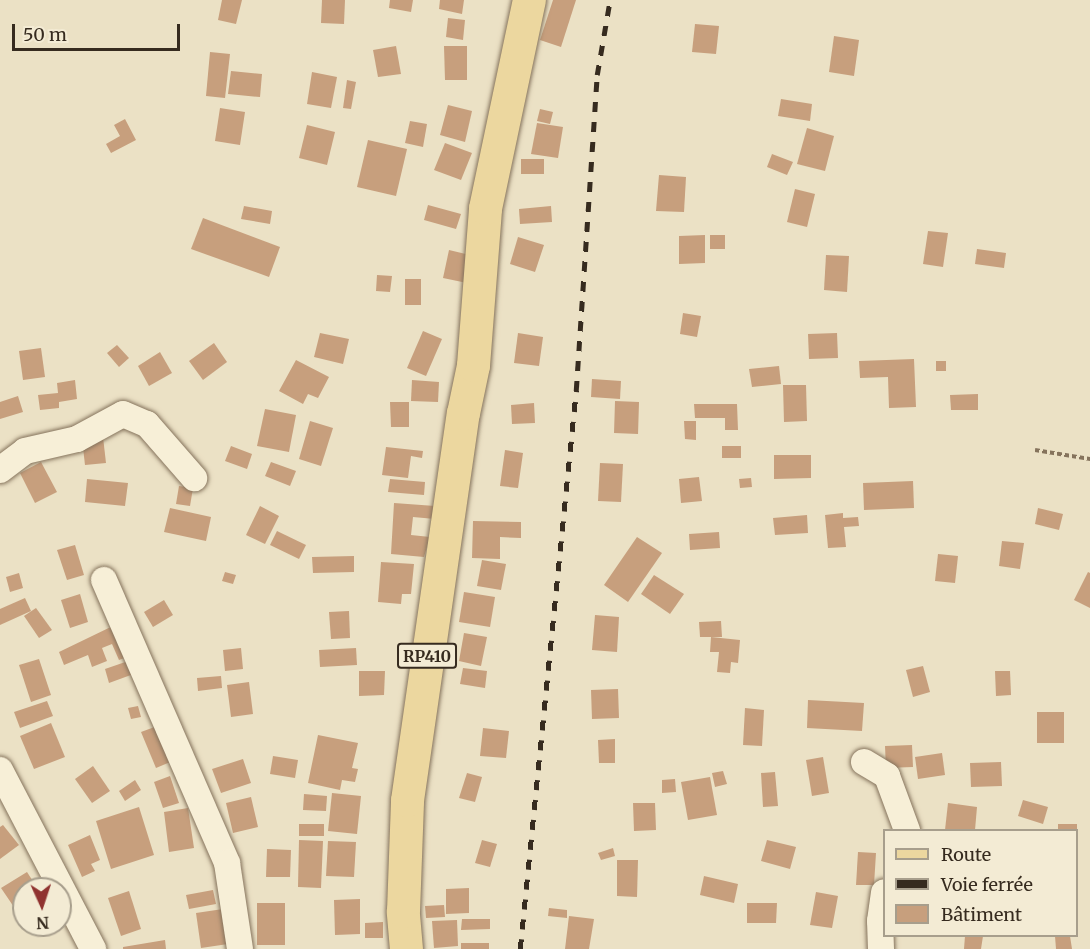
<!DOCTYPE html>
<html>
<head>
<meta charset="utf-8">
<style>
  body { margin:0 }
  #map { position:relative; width:1090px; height:949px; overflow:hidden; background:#ebe1c5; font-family:Merriweather,serif }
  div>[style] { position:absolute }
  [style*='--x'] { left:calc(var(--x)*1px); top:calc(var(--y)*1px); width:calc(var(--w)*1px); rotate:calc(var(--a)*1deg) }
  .building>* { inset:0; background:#c79f7d }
  .path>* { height:4px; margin-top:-2px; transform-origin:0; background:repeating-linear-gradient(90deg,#85735c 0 4.5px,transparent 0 7.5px) }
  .roads { filter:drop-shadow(0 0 2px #85735c) drop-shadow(0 0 2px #85735c) }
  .minor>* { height:26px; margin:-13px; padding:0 13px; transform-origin:13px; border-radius:13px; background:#f7efd7 }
  .primary>* { height:33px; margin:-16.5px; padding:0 16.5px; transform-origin:16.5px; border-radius:16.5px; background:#ecd79f }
  .rail>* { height:4.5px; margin-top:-2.25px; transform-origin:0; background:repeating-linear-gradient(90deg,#362b1f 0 10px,transparent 0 20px) }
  span { translate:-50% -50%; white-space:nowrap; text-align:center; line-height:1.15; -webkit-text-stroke:5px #f3ebd4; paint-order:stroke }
  .shield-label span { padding:2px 4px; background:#f3ebd4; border:2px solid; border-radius:4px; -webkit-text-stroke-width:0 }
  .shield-label { font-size:16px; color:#362b1f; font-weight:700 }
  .legend { position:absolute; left:883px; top:829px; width:195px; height:108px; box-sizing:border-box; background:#f3ebd4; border:2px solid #a79e8c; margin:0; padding:8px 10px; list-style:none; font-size:18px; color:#362b1f }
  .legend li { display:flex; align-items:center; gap:12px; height:30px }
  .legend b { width:30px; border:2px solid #a79e8c }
  .north { position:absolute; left:12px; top:877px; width:60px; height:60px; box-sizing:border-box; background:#f3ebd4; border:2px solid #a79e8c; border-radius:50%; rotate:177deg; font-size:16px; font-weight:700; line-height:24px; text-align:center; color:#362b1f }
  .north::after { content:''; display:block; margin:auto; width:21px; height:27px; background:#903330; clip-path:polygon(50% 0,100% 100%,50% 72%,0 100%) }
  .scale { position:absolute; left:12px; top:24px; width:168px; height:27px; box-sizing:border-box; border:3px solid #362b1f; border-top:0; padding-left:8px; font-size:18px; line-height:21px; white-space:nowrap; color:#362b1f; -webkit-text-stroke:4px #f3ebd4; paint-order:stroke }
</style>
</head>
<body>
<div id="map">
  <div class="building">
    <div style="clip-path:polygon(222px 0,242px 0,236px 24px,218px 20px)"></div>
    <div style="clip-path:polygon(322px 0,345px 0,344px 24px,321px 23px)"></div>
    <div style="clip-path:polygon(390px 0,413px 0,411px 12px,389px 8px)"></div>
    <div style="clip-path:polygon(440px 0,464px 0,462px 14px,439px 9px)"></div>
    <div style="clip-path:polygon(553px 0,576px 0,561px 47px,540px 40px)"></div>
    <div style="clip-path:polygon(448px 18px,465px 20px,463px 40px,446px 37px)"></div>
    <div style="clip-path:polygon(695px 24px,719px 26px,716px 54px,692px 52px)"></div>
    <div style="clip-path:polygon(834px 36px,859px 40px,854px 76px,829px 72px)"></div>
    <div style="clip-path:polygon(396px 46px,401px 74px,378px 77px,373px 50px)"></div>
    <div style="clip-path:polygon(444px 46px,467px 46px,467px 80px,445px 80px)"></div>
    <div style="clip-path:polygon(210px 52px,230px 54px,225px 98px,206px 96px)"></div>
    <div style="clip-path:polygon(231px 71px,262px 74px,260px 97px,228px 94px)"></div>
    <div style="clip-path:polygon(312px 72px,337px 77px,331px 108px,307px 104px)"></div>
    <div style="clip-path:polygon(347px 80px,356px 82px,351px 109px,343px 108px)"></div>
    <div style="clip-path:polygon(781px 99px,812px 104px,810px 121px,778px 116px)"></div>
    <div style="clip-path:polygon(448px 105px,472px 111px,465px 142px,440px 135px)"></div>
    <div style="clip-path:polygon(220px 108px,245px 112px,240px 145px,215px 141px)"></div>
    <div style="clip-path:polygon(540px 109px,553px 112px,550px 124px,537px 121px)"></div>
    <div style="clip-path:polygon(125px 119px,136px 140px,111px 153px,106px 144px,120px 136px,114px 125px)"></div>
    <div style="clip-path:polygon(410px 121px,427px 124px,423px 147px,405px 143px)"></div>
    <div style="clip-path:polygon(537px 123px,563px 127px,558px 158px,531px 154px)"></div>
    <div style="clip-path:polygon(307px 125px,335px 132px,327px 165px,299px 158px)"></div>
    <div style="clip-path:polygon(807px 128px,834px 136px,825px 171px,797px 164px)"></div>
    <div style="clip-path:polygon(368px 140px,407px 149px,396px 196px,357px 187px)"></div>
    <div style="clip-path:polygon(445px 143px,472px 153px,461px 180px,434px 170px)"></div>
    <div style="clip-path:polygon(772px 154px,793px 162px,787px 175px,767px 167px)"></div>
    <div style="clip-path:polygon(521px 159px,544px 159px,544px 174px,521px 174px)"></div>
    <div style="clip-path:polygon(659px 175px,686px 177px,684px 212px,656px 211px)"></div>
    <div style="clip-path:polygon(795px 189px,815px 194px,807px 227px,787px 222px)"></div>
    <div style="clip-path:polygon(428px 205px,461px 214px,456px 229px,424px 220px)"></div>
    <div style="clip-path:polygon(244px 206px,272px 211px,270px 224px,241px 219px)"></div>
    <div style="clip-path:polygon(551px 206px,552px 222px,520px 224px,519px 209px)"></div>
    <div style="clip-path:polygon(203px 218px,280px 247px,269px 277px,191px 249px)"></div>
    <div style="clip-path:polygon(928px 231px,948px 233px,943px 267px,923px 264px)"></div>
    <div style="clip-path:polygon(705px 235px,705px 263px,679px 264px,679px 236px)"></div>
    <div style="clip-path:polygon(710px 235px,725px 235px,725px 249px,710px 249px)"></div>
    <div style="clip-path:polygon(518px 237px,544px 245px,535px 272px,510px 264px)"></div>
    <div style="clip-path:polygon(977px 249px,1006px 253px,1004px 268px,975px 264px)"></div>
    <div style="clip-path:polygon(449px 250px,474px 256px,467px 283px,443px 278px)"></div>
    <div style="clip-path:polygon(826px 255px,849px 256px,847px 292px,824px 290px)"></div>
    <div style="clip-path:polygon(377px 275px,392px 276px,390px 292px,376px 291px)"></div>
    <div style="clip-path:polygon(405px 279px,421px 279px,421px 305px,405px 305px)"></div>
    <div style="clip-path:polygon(683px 313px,701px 316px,697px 337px,680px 334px)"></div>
    <div style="clip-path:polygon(423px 331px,442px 339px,426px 376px,407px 368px)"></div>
    <div style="clip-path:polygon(320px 333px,349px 339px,343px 364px,314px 357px)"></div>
    <div style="clip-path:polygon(518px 333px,543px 337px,539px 366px,514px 363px)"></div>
    <div style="clip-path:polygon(837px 333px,838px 358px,809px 359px,808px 334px)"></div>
    <div style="clip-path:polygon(214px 343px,227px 362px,203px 380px,189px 361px)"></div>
    <div style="clip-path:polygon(117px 345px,129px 358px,119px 367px,107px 353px)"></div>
    <div style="clip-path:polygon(41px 348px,45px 377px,23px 380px,19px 351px)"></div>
    <div style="clip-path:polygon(160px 352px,172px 373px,149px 386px,138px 366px)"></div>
    <div style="clip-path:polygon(914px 359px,916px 407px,889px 408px,888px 377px,860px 378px,859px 361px)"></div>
    <div style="clip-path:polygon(296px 360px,329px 377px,318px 398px,308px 394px,303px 404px,279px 391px)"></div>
    <div style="clip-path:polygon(936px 361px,946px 361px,946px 371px,936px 371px)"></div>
    <div style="clip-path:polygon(779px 366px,781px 384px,752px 387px,749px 369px)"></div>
    <div style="clip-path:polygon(592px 379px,621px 381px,620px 399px,591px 397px)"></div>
    <div style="clip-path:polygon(75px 380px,77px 399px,59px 402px,59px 408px,40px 410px,38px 395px,58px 393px,57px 383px)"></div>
    <div style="clip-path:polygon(412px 380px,439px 382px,438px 402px,411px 401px)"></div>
    <div style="clip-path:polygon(783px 385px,806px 385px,807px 421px,784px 422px)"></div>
    <div style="clip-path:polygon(978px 394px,978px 410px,951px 410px,950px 395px)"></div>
    <div style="clip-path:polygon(18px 396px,23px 412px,0 419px,0 402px)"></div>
    <div style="clip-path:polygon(615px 401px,639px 402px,638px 434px,614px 433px)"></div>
    <div style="clip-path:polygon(390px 402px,409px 402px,409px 427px,391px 427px)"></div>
    <div style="clip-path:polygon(534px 403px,535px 423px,512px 424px,511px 405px)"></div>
    <div style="clip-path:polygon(694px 404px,737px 404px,738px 430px,725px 430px,725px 418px,695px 418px)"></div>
    <div style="clip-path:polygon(265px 409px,296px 415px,289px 452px,257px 446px)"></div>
    <div style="clip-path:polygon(310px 421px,333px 428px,321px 466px,299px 459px)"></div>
    <div style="clip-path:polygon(684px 421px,696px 421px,696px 440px,685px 439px)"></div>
    <div style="clip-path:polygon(103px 437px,106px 463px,85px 465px,82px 439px)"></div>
    <div style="clip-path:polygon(231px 446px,252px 454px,247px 469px,225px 461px)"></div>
    <div style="clip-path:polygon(722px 446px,741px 446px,741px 458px,722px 458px)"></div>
    <div style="clip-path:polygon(386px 447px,423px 451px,422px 458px,411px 456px,408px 478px,382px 475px)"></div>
    <div style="clip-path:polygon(505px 450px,523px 453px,518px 488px,500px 486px)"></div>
    <div style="clip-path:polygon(774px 455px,811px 455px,811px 478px,774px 479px)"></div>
    <div style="clip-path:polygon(41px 462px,57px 492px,35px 503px,20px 473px)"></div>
    <div style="clip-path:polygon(271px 462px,296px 471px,290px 486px,265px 476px)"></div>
    <div style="clip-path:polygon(600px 463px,623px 464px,621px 502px,598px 501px)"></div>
    <div style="clip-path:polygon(699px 477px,702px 501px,681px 503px,679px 479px)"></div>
    <div style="clip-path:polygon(751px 478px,752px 487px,740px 488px,739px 479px)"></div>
    <div style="clip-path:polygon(87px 479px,128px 483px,125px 506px,85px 502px)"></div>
    <div style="clip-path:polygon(390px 479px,425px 482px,424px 495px,388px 492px)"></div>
    <div style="clip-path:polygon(913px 481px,914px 508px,864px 510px,863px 483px)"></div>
    <div style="clip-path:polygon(179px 486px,193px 488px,190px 506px,176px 504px)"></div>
    <div style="clip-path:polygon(394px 503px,435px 506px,435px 519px,413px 517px,411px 535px,430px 537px,424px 557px,391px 554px)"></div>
    <div style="clip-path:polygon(260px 506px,279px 516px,265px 544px,246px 535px)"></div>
    <div style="clip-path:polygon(170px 508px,211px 517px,206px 541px,164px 532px)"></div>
    <div style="clip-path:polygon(1038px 508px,1063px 514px,1059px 530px,1035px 524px)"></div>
    <div style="clip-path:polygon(843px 513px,843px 518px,858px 517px,859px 526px,844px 527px,846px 547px,828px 548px,825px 515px)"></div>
    <div style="clip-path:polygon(807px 515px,808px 533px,775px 535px,773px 518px)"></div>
    <div style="clip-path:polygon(473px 521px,521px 522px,521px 538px,500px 537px,500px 559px,472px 558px)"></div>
    <div style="clip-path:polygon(277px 531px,306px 545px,299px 559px,270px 545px)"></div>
    <div style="clip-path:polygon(719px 532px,720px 548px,690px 550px,689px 534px)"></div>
    <div style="clip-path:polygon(637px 537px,662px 553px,628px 602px,604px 585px)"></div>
    <div style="clip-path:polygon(1002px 541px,1024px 543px,1020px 569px,999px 566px)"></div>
    <div style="clip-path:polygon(75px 545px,84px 575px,67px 580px,57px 550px)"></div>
    <div style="clip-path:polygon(938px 554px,958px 556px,955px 583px,935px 581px)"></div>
    <div style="clip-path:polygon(354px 556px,354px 572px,313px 573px,312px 557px)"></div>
    <div style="clip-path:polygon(482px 560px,506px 564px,501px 590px,477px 586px)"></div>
    <div style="clip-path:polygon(381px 562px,414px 564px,411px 594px,402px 594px,401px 604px,378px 602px)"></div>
    <div style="clip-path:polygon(225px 572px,236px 575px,233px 584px,222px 581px)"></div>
    <div style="clip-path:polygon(1088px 572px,1090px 573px,1090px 608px,1074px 600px)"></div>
    <div style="clip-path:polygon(19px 573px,23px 588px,10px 592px,6px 577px)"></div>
    <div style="clip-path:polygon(654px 575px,684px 594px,670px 614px,641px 594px)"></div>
    <div style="clip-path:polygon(464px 592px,495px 597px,490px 627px,459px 622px)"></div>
    <div style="clip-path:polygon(80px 594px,88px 622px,70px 628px,61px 600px)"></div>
    <div style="clip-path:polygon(25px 598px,31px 611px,0 625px,0 609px)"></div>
    <div style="clip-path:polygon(164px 600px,173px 615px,153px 627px,144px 612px)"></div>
    <div style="clip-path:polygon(36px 608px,52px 630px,39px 638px,24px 616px)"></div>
    <div style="clip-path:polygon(349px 611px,350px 638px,331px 639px,329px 612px)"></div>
    <div style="clip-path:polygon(595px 615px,619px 617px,617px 652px,592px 650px)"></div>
    <div style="clip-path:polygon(721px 621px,722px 637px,700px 637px,699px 622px)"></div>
    <div style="clip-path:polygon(119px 623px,132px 655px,119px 660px,112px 644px,102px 648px,107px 661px,92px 667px,88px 655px,64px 665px,59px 652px)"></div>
    <div style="clip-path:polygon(464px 633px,487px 637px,481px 666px,459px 661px)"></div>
    <div style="clip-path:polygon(711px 637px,740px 640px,738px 663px,731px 662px,730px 673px,717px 672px,719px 652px,710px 652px)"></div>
    <div style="clip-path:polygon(241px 648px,243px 669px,225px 671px,223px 650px)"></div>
    <div style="clip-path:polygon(356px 648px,357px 665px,320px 667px,319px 650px)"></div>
    <div style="clip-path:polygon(39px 659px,51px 695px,31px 702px,19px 665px)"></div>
    <div style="clip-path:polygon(134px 659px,139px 672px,109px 683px,105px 669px)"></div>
    <div style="clip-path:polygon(923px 666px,930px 692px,913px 697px,906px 670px)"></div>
    <div style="clip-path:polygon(463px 668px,487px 671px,485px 688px,460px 684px)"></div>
    <div style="clip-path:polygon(359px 671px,385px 671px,384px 695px,359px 696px)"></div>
    <div style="clip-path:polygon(995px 671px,1010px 671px,1011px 695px,996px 696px)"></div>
    <div style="clip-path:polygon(221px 676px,222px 688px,198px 691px,197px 678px)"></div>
    <div style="clip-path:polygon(249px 682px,253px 714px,231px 717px,227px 685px)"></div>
    <div style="clip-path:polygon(618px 689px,619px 718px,592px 719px,591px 690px)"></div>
    <div style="clip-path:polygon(808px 700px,864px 703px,862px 731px,807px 728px)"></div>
    <div style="clip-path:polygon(47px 701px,53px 716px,20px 728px,14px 712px)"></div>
    <div style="clip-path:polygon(138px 706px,141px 717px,131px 719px,128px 708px)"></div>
    <div style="clip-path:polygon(745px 708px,764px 710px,762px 746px,743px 745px)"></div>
    <div style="clip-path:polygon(1037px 712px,1064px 712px,1064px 743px,1037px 743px)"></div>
    <div style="clip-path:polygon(51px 723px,65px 757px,34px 769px,20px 736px)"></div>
    <div style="clip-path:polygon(160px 725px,175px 760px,156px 768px,141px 732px)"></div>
    <div style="clip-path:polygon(483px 728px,509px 731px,506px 758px,480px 756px)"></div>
    <div style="clip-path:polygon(318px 735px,358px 743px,352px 768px,358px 769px,355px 782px,342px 780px,340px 790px,308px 783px)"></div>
    <div style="clip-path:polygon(615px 739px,615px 763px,599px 763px,598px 740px)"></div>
    <div style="clip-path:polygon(912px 745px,913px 767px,886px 768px,885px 746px)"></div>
    <div style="clip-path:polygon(942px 753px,945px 775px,918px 779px,915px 757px)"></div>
    <div style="clip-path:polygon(273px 756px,298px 760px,295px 778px,270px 774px)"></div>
    <div style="clip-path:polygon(823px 757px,829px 793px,812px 796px,806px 760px)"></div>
    <div style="clip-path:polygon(243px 759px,251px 783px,221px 793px,212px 769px)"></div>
    <div style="clip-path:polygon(1001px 762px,1002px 786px,971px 787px,970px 763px)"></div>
    <div style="clip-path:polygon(93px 766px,110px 791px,92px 803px,75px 779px)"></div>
    <div style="clip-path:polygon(723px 771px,727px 784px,715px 787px,712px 773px)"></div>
    <div style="clip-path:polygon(775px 772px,778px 806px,763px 807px,761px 773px)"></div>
    <div style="clip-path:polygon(467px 773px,482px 777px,475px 802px,459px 798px)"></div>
    <div style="clip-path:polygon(170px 776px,179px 803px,163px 808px,154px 782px)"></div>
    <div style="clip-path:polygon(710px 777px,717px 815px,688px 820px,681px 782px)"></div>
    <div style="clip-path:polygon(675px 779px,676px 792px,662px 793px,662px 780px)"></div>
    <div style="clip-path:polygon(135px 780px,141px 790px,125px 801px,119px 791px)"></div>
    <div style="clip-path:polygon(332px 793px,361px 796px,357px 834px,328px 831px)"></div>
    <div style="clip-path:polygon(304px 794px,327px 796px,326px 811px,303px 810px)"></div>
    <div style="clip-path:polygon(251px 797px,258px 827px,233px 833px,226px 803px)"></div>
    <div style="clip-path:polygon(1023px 800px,1048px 807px,1043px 824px,1018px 816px)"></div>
    <div style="clip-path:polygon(633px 803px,655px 803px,656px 830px,634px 831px)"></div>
    <div style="clip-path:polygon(948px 803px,977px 807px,975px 830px,945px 830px)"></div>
    <div style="clip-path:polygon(139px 807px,154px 855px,111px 869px,96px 821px)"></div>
    <div style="clip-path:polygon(188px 808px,194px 848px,169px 852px,164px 812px)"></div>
    <div style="clip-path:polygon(299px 824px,324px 824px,324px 836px,299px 836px)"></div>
    <div style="clip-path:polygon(1058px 824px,1077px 824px,1077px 830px,1058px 830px)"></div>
    <div style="clip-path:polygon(3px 825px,19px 845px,0 859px,0 827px)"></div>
    <div style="clip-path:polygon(90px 835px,100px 860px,91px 864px,95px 871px,82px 877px,68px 845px)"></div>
    <div style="clip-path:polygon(299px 840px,323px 841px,321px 888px,298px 887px)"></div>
    <div style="clip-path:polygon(482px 840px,497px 844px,490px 867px,475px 863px)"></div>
    <div style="clip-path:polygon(767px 840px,796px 847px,790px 869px,761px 861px)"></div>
    <div style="clip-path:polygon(328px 841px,356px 842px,354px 877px,326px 876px)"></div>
    <div style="clip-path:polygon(613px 848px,615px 856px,601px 860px,598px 853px)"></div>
    <div style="clip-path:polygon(267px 849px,291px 850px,290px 877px,266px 877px)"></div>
    <div style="clip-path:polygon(858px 852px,876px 853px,874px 885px,856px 885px)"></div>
    <div style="clip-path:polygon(617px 860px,638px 860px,637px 897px,617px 896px)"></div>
    <div style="clip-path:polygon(27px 872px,38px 889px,24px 889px,24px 909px,18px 913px,1px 888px)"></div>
    <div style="clip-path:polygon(704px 876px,738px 884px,734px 903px,700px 895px)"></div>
    <div style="clip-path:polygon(469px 888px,469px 913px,446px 914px,446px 889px)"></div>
    <div style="clip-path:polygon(213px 890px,216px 904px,189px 909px,186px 895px)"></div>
    <div style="clip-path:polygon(129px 891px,141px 929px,121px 936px,108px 898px)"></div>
    <div style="clip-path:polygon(816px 892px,838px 896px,832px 928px,810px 925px)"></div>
    <div style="clip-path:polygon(360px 899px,360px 934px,335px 935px,334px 900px)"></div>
    <div style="clip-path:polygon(257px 903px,285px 903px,285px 945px,257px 945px)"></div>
    <div style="clip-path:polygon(747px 903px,777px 903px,776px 923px,747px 923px)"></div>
    <div style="clip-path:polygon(444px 905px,445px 917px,426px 918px,425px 906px)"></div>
    <div style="clip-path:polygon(549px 908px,567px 910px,567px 918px,548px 916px)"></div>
    <div style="clip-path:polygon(223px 909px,228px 944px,201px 948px,196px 913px)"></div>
    <div style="clip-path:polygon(569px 916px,594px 919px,589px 949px,565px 949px)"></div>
    <div style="clip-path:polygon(462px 919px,490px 919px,490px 929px,461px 930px)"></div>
    <div style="clip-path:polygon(457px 920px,458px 946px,434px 948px,432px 921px)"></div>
    <div style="clip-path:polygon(383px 922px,383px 938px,365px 938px,365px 923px)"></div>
    <div style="clip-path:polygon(965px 936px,983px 936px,981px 949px,964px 949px)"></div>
    <div style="clip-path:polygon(1055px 936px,1070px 936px,1072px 949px,1056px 949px)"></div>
    <div style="clip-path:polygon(165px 940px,166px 949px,123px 949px,123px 947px)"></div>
    <div style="clip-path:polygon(461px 943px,489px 943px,489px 949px,461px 949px)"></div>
  </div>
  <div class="path">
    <div style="--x:1035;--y:450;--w:56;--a:9.3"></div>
  </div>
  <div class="roads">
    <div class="minor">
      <div style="--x:0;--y:470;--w:31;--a:-37"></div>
      <div style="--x:25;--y:451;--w:53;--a:-13"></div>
      <div style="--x:77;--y:439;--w:52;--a:-28.5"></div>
      <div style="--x:123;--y:414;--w:26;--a:23"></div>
      <div style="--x:147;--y:424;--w:72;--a:49"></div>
      <div style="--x:104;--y:580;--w:309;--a:66.5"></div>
      <div style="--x:227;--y:863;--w:87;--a:81.4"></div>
      <div style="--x:864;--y:762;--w:27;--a:31"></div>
      <div style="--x:887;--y:776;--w:58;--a:69.7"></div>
      <div style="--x:0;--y:770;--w:202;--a:62.5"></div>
      <div style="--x:881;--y:949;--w:28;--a:-92"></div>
      <div style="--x:880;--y:921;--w:29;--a:-82"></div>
    </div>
    <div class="primary">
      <div style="--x:406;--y:949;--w:38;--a:-95"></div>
      <div style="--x:403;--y:911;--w:111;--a:-87.9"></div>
      <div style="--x:407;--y:800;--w:391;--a:-81.8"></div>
      <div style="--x:463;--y:413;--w:49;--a:-78.2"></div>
      <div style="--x:473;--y:365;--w:157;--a:-85.6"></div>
      <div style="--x:485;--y:208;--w:213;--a:-78.1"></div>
    </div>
  </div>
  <div class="rail">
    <div style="--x:520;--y:949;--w:561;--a:-84.27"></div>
    <div style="--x:576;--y:391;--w:317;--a:-86.2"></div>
    <div style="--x:597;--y:75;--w:76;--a:-80.2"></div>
  </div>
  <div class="shield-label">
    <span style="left:427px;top:656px">RP410</span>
  </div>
  <ul class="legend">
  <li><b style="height:8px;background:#ecd79f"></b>Route</li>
  <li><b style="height:8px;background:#362b1f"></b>Voie ferrée</li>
  <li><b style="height:16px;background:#c79f7d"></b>Bâtiment</li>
  </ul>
  <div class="north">N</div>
  <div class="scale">50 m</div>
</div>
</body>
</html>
